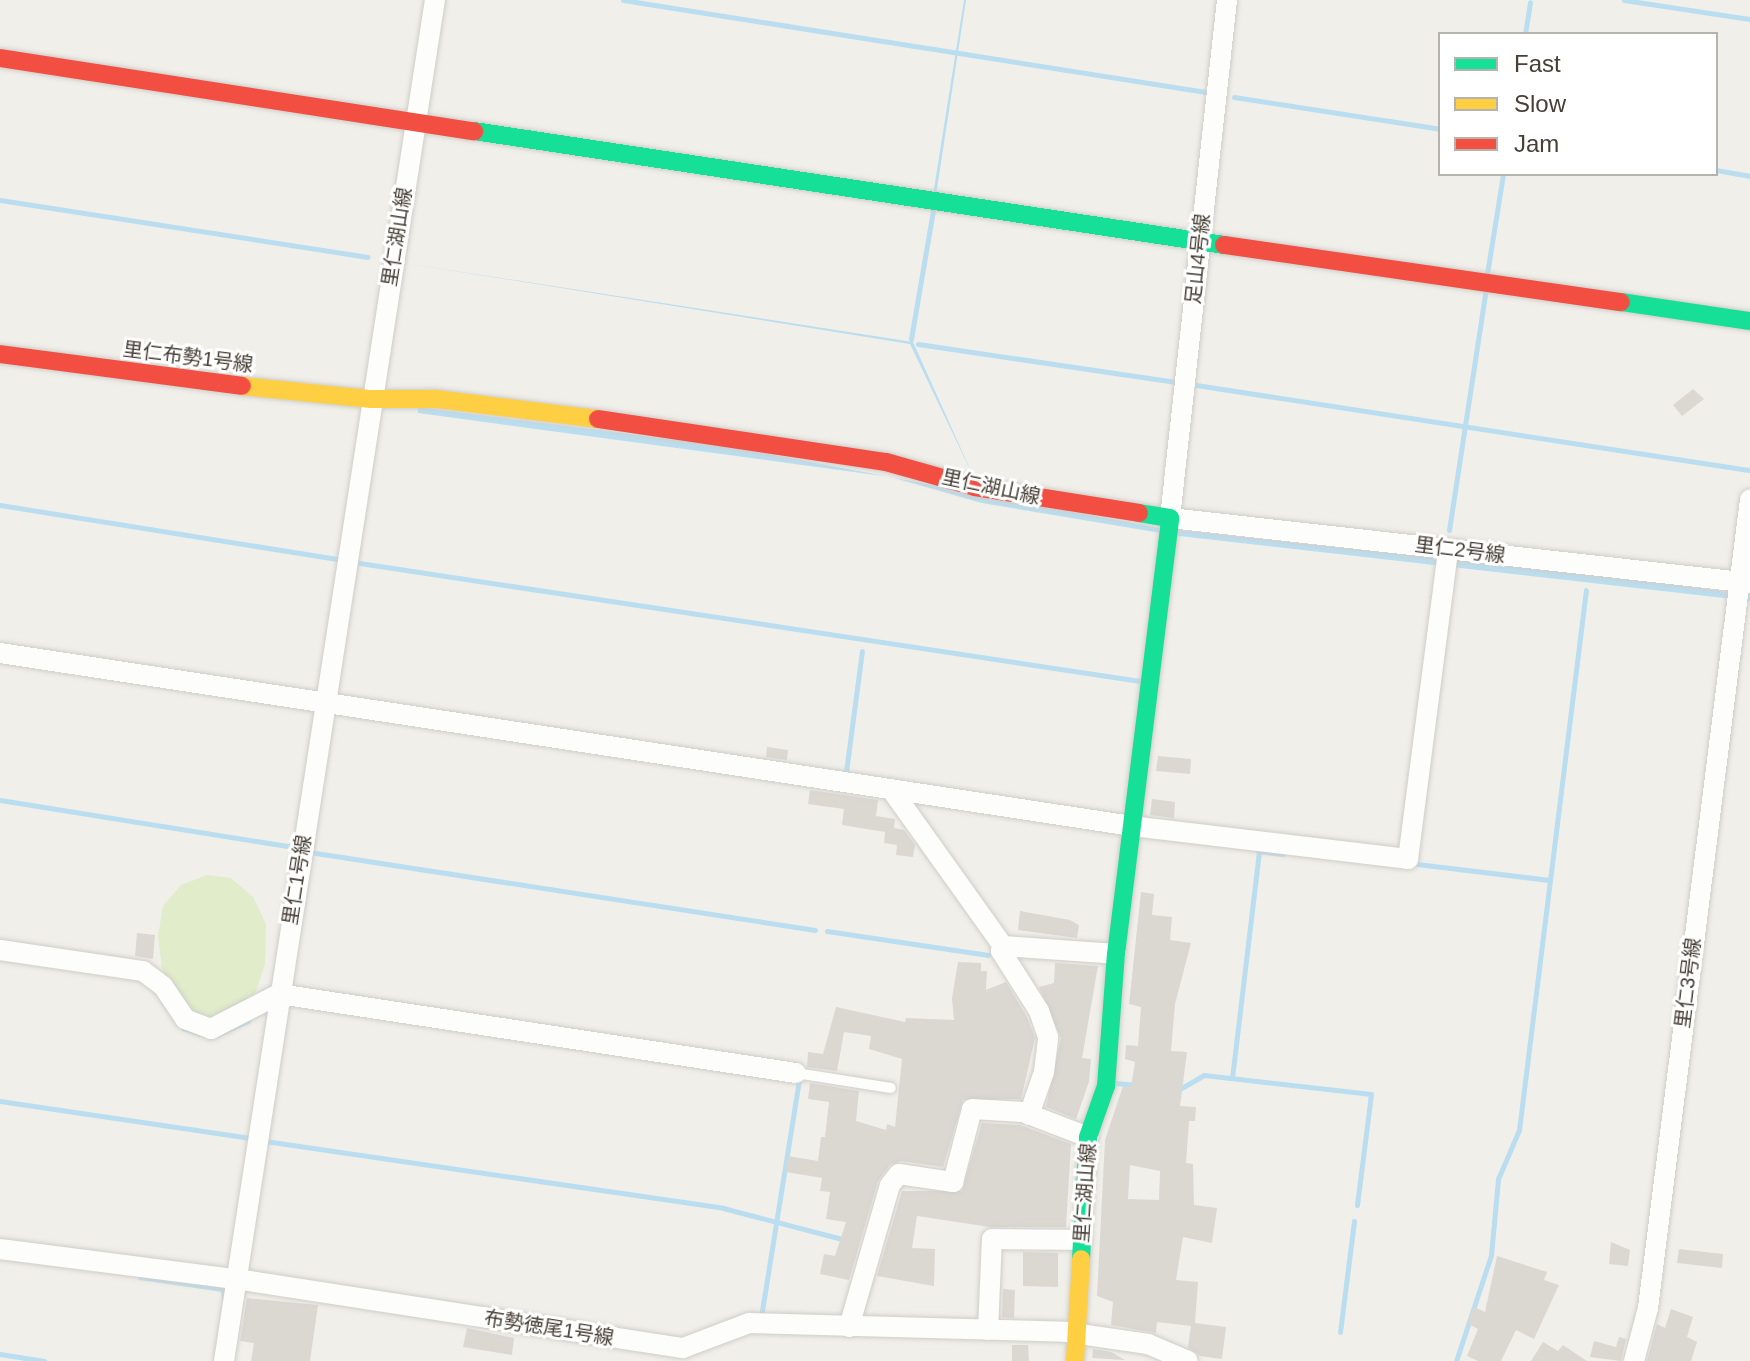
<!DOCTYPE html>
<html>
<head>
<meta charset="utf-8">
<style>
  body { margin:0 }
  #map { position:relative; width:1750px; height:1361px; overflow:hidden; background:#f1efea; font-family:Helvetica,"Noto Sans JP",sans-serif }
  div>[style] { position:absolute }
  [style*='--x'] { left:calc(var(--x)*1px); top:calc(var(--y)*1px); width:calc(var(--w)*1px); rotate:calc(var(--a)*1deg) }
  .green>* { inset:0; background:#e0ecca }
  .water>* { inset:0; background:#badef0 }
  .stream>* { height:5px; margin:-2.5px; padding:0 2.5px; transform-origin:2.5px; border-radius:2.5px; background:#badef0 }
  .building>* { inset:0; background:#dbd8d2 }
  .roads { filter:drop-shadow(0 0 2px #cfcdc8) drop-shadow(0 0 2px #cfcdc8) }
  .lane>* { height:10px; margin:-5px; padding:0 5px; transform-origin:5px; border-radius:5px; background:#fdfdfc }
  .street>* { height:20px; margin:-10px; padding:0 10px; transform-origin:10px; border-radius:10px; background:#fdfdfc }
  .fast>* { height:18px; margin:-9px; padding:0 9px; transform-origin:9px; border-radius:9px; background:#16e098 }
  .slow>* { height:18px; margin:-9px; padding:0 9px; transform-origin:9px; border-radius:9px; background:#ffcf43 }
  .jam>* { height:18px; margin:-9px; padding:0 9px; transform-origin:9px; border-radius:9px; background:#f24e42 }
  span { translate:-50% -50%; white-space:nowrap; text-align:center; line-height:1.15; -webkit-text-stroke:6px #fff; paint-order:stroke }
  .street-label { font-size:20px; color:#484036 }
  .legend { position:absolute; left:1438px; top:32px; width:280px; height:144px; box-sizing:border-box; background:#fff; border:2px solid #b6b3af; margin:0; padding:10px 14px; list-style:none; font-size:24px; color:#484036 }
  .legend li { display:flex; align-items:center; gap:16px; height:40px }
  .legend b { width:40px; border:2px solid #b6b3af }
</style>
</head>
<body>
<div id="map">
  <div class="green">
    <div style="clip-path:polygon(207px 875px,231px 878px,253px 897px,266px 924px,265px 964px,255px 994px,215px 1019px,195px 1014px,170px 985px,162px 968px,158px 936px,163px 906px,181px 885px)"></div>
  </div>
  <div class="water">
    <div style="clip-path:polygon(964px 0,966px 0,936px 195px,933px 195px)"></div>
    <div style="clip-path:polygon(398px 262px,913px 342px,975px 480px,910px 344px)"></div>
    <div style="clip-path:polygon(418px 407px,731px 447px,1159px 528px,1642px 580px,1750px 595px,1750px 601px,1179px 536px,982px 503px,891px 477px,418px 413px)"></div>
  </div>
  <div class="stream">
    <div style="--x:623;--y:0;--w:590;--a:8.97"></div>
    <div style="--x:1624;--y:0;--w:127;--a:8.6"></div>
    <div style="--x:1525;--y:34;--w:32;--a:-81"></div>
    <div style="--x:1234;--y:97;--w:208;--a:8.8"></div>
    <div style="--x:1716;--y:170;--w:35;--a:10"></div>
    <div style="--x:0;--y:200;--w:372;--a:8.8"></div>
    <div style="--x:1487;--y:274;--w:101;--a:-80.9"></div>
    <div style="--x:911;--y:339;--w:131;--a:-80.3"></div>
    <div style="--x:918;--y:344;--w:259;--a:8.4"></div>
    <div style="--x:1196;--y:385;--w:559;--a:8.75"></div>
    <div style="--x:0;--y:505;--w:343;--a:9.1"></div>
    <div style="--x:1449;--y:530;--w:239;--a:-81.3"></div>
    <div style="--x:353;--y:562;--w:796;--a:8.6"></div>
    <div style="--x:846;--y:772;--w:122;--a:-82.5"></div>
    <div style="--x:0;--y:800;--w:296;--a:9.1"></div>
    <div style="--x:1258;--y:851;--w:25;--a:7"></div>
    <div style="--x:309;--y:852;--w:512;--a:8.76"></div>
    <div style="--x:1417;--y:864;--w:133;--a:6.9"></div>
    <div style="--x:827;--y:931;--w:163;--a:8.5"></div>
    <div style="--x:183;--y:1028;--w:22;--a:18"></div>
    <div style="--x:214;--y:1036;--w:37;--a:-24"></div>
    <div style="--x:1232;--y:1078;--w:229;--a:-83.2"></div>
    <div style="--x:1115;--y:1083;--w:22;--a:5"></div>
    <div style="--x:1178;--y:1090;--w:30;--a:-30"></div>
    <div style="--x:1204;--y:1075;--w:168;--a:6.5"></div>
    <div style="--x:1371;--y:1094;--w:112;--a:97.2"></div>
    <div style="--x:0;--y:1101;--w:253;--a:8.4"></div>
    <div style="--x:265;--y:1141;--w:463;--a:8.3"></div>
    <div style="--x:723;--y:1208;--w:127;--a:14.6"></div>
    <div style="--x:140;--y:1277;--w:84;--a:8.2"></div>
    <div style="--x:223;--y:1289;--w:10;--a:84"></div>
    <div style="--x:761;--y:1317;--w:241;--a:-80.9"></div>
    <div style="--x:1340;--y:1332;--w:112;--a:-82.8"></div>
    <div style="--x:0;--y:1354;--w:45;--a:9"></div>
    <div style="--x:1456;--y:1361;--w:112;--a:-71.7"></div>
    <div style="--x:1491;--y:1255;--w:76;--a:-84.7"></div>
    <div style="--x:1498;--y:1179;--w:53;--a:-66.8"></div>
    <div style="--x:1519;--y:1130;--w:544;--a:-82.93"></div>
  </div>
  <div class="building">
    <div style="clip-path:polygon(1693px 389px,1704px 399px,1682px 416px,1673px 405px)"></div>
    <div style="clip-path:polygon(767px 747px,788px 750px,787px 760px,766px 757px)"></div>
    <div style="clip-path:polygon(1158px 756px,1191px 759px,1190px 774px,1156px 771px)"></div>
    <div style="clip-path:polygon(810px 790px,878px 800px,876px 816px,895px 819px,894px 828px,904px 830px,915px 845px,913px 857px,896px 855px,897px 845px,884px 843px,885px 832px,842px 825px,844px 809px,808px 804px)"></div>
    <div style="clip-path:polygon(1152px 799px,1175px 802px,1174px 818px,1150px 815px)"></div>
    <div style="clip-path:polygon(evenodd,1141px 892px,1154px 894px,1152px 915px,1172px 917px,1170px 940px,1191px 943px,1175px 1004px,1171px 1051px,1187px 1052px,1180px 1106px,1196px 1107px,1195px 1121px,1189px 1121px,1186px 1163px,1193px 1164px,1194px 1205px,1217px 1208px,1212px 1243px,1183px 1237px,1176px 1280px,1198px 1282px,1195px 1323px,1226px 1327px,1222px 1359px,1200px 1356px,1188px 1347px,1191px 1326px,1157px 1322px,1156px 1333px,1111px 1325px,1113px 1302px,1097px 1296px,1105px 1140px,1123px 1086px,1131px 1087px,1135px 1062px,1125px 1059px,1126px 1045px,1138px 1046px,1141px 1007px,1129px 1004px,1141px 892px,1130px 1165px,1160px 1171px,1159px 1200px,1128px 1199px,1130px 1165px)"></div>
    <div style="clip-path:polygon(1020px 911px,1070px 920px,1079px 925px,1077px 938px,1018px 930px)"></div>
    <div style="clip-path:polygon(137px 933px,155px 935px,153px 959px,135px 956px)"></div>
    <div style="clip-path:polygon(958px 962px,981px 963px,981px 971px,987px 971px,986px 990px,1006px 982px,1027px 1017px,1035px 1038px,1021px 1099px,963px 1100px,943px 1167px,901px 1161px,890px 1165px,878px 1181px,849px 1280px,820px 1274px,824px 1254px,835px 1256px,846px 1222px,826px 1219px,830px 1192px,820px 1191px,822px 1178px,786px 1172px,788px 1156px,818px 1161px,821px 1137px,825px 1137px,829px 1102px,808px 1099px,810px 1083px,859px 1091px,856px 1121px,886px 1130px,887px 1124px,895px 1127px,902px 1059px,869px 1049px,871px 1036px,844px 1032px,837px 1071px,807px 1067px,808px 1052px,823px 1054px,836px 1007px,905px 1022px,906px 1018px,954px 1020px,952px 998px)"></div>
    <div style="clip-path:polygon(1055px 963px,1098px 966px,1082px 1058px,1091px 1059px,1089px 1082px,1076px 1119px,1046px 1107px,1061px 1038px,1039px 987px,1054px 983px)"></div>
    <div style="clip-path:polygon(982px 1123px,1020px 1125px,1071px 1144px,1066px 1227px,990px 1227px,917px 1216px,912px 1248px,935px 1249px,934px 1286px,877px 1276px,902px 1191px,962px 1191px)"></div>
    <div style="clip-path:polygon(1611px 1242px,1630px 1250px,1628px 1266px,1609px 1264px)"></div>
    <div style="clip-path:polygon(1679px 1249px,1723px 1254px,1722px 1268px,1677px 1263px)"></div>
    <div style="clip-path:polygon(1023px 1252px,1058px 1253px,1058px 1287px,1023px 1286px)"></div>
    <div style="clip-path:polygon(1497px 1256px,1547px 1272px,1544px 1280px,1559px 1285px,1534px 1339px,1516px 1330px,1501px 1361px,1478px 1361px,1467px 1356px,1478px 1329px,1467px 1323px,1474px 1307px,1485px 1312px)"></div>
    <div style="clip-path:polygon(1003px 1289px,1015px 1290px,1014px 1318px,1002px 1317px)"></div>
    <div style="clip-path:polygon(247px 1298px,318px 1305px,310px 1361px,251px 1361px,254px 1343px,240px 1341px)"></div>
    <div style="clip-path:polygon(1671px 1309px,1693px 1317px,1687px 1337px,1697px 1342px,1691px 1361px,1647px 1361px,1657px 1324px,1665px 1328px)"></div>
    <div style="clip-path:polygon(467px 1328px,514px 1338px,512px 1355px,463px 1347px)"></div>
    <div style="clip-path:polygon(1619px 1337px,1626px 1339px,1621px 1361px,1590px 1357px,1594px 1341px,1616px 1347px)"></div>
    <div style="clip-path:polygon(1543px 1342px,1558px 1351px,1563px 1345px,1587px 1361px,1531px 1361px)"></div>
    <div style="clip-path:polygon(1012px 1345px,1028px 1345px,1029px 1361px,1012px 1361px)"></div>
    <div style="clip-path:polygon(1093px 1349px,1111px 1352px,1125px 1360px,1092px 1358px)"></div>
  </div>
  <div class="roads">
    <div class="lane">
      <div style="--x:796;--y:1073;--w:96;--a:9"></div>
    </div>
    <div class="street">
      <div style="--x:1227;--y:0;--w:521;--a:96.28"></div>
      <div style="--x:1170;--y:518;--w:584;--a:6.39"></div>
      <div style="--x:0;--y:653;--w:1145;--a:8.69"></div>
      <div style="--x:1132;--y:826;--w:278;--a:6.8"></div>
      <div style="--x:1408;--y:859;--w:313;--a:-82.6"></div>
      <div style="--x:891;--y:789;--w:193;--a:54.5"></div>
      <div style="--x:0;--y:950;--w:145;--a:8.4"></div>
      <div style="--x:143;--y:971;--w:25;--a:37"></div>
      <div style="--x:163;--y:986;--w:40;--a:56"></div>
      <div style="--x:185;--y:1019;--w:28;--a:21"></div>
      <div style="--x:211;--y:1029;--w:76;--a:-27.2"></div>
      <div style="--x:279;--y:994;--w:523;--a:8.69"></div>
      <div style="--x:1029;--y:1115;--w:46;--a:-70.8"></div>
      <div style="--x:1044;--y:1072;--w:35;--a:-83"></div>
      <div style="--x:1048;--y:1037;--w:28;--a:-109"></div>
      <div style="--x:1039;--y:1011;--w:71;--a:-122.3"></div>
      <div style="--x:1001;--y:951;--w:5;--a:-68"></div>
      <div style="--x:1003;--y:946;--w:113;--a:4"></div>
      <div style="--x:0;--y:1249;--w:251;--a:7.3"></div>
      <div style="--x:249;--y:1281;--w:439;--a:8.8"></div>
      <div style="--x:683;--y:1348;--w:71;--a:-20.7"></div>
      <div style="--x:749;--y:1323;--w:317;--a:1.6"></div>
      <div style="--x:1066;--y:1332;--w:83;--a:8.3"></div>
      <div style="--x:1148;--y:1344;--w:43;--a:23"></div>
      <div style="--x:849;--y:1327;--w:148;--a:-73.9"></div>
      <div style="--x:890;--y:1185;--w:14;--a:-51"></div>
      <div style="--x:899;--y:1174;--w:55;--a:8.4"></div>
      <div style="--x:953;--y:1182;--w:75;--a:-75.4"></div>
      <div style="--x:972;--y:1109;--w:51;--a:3.4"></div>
      <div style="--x:1023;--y:1112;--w:70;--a:21"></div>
      <div style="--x:988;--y:1330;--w:91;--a:-87.5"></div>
      <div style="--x:992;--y:1239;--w:90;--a:0.6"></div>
      <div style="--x:224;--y:1361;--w:1377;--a:-81.19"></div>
      <div style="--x:1634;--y:1361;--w:55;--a:-75.2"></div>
      <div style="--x:1648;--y:1308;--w:815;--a:-82.81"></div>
    </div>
    <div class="fast">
      <div style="--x:474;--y:131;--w:759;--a:8.64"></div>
      <div style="--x:1621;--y:302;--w:130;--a:8.4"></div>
      <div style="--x:1081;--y:1259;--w:122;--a:-86.7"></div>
      <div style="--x:1088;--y:1137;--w:54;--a:-70.6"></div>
      <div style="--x:1106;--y:1086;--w:132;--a:-85.7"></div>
      <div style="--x:1116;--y:954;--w:439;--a:-82.9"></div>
      <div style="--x:1170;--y:518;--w:31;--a:-171"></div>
    </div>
    <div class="slow">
      <div style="--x:242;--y:386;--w:130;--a:5.8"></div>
      <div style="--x:371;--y:399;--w:66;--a:0"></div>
      <div style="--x:437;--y:399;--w:162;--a:7.1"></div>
      <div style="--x:1075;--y:1361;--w:102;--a:-86.6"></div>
    </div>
    <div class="jam">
      <div style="--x:0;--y:58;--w:480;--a:8.8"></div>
      <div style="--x:1224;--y:245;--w:401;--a:8.2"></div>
      <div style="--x:0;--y:354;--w:244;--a:7.5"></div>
      <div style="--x:598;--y:419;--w:291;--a:8.5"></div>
      <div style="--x:886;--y:462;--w:92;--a:15.7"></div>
      <div style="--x:975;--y:487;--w:166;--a:9"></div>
    </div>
  </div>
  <div class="street-label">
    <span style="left:397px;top:237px;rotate:-81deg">里仁湖山線</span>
    <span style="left:1198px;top:259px;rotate:-84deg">足山4号線</span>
    <span style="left:188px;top:357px;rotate:7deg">里仁布勢1号線</span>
    <span style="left:991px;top:487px;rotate:12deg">里仁湖山線</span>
    <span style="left:1460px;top:550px;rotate:7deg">里仁2号線</span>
    <span style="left:297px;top:880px;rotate:-81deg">里仁1号線</span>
    <span style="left:1688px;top:983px;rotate:-83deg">里仁3号線</span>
    <span style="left:1085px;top:1193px;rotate:-86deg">里仁湖山線</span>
    <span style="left:549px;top:1328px;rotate:9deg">布勢徳尾1号線</span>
  </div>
  <ul class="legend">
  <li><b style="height:10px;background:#16e098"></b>Fast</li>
  <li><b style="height:10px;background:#ffcf43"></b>Slow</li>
  <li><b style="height:10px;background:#f24e42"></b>Jam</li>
  </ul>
</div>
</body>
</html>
